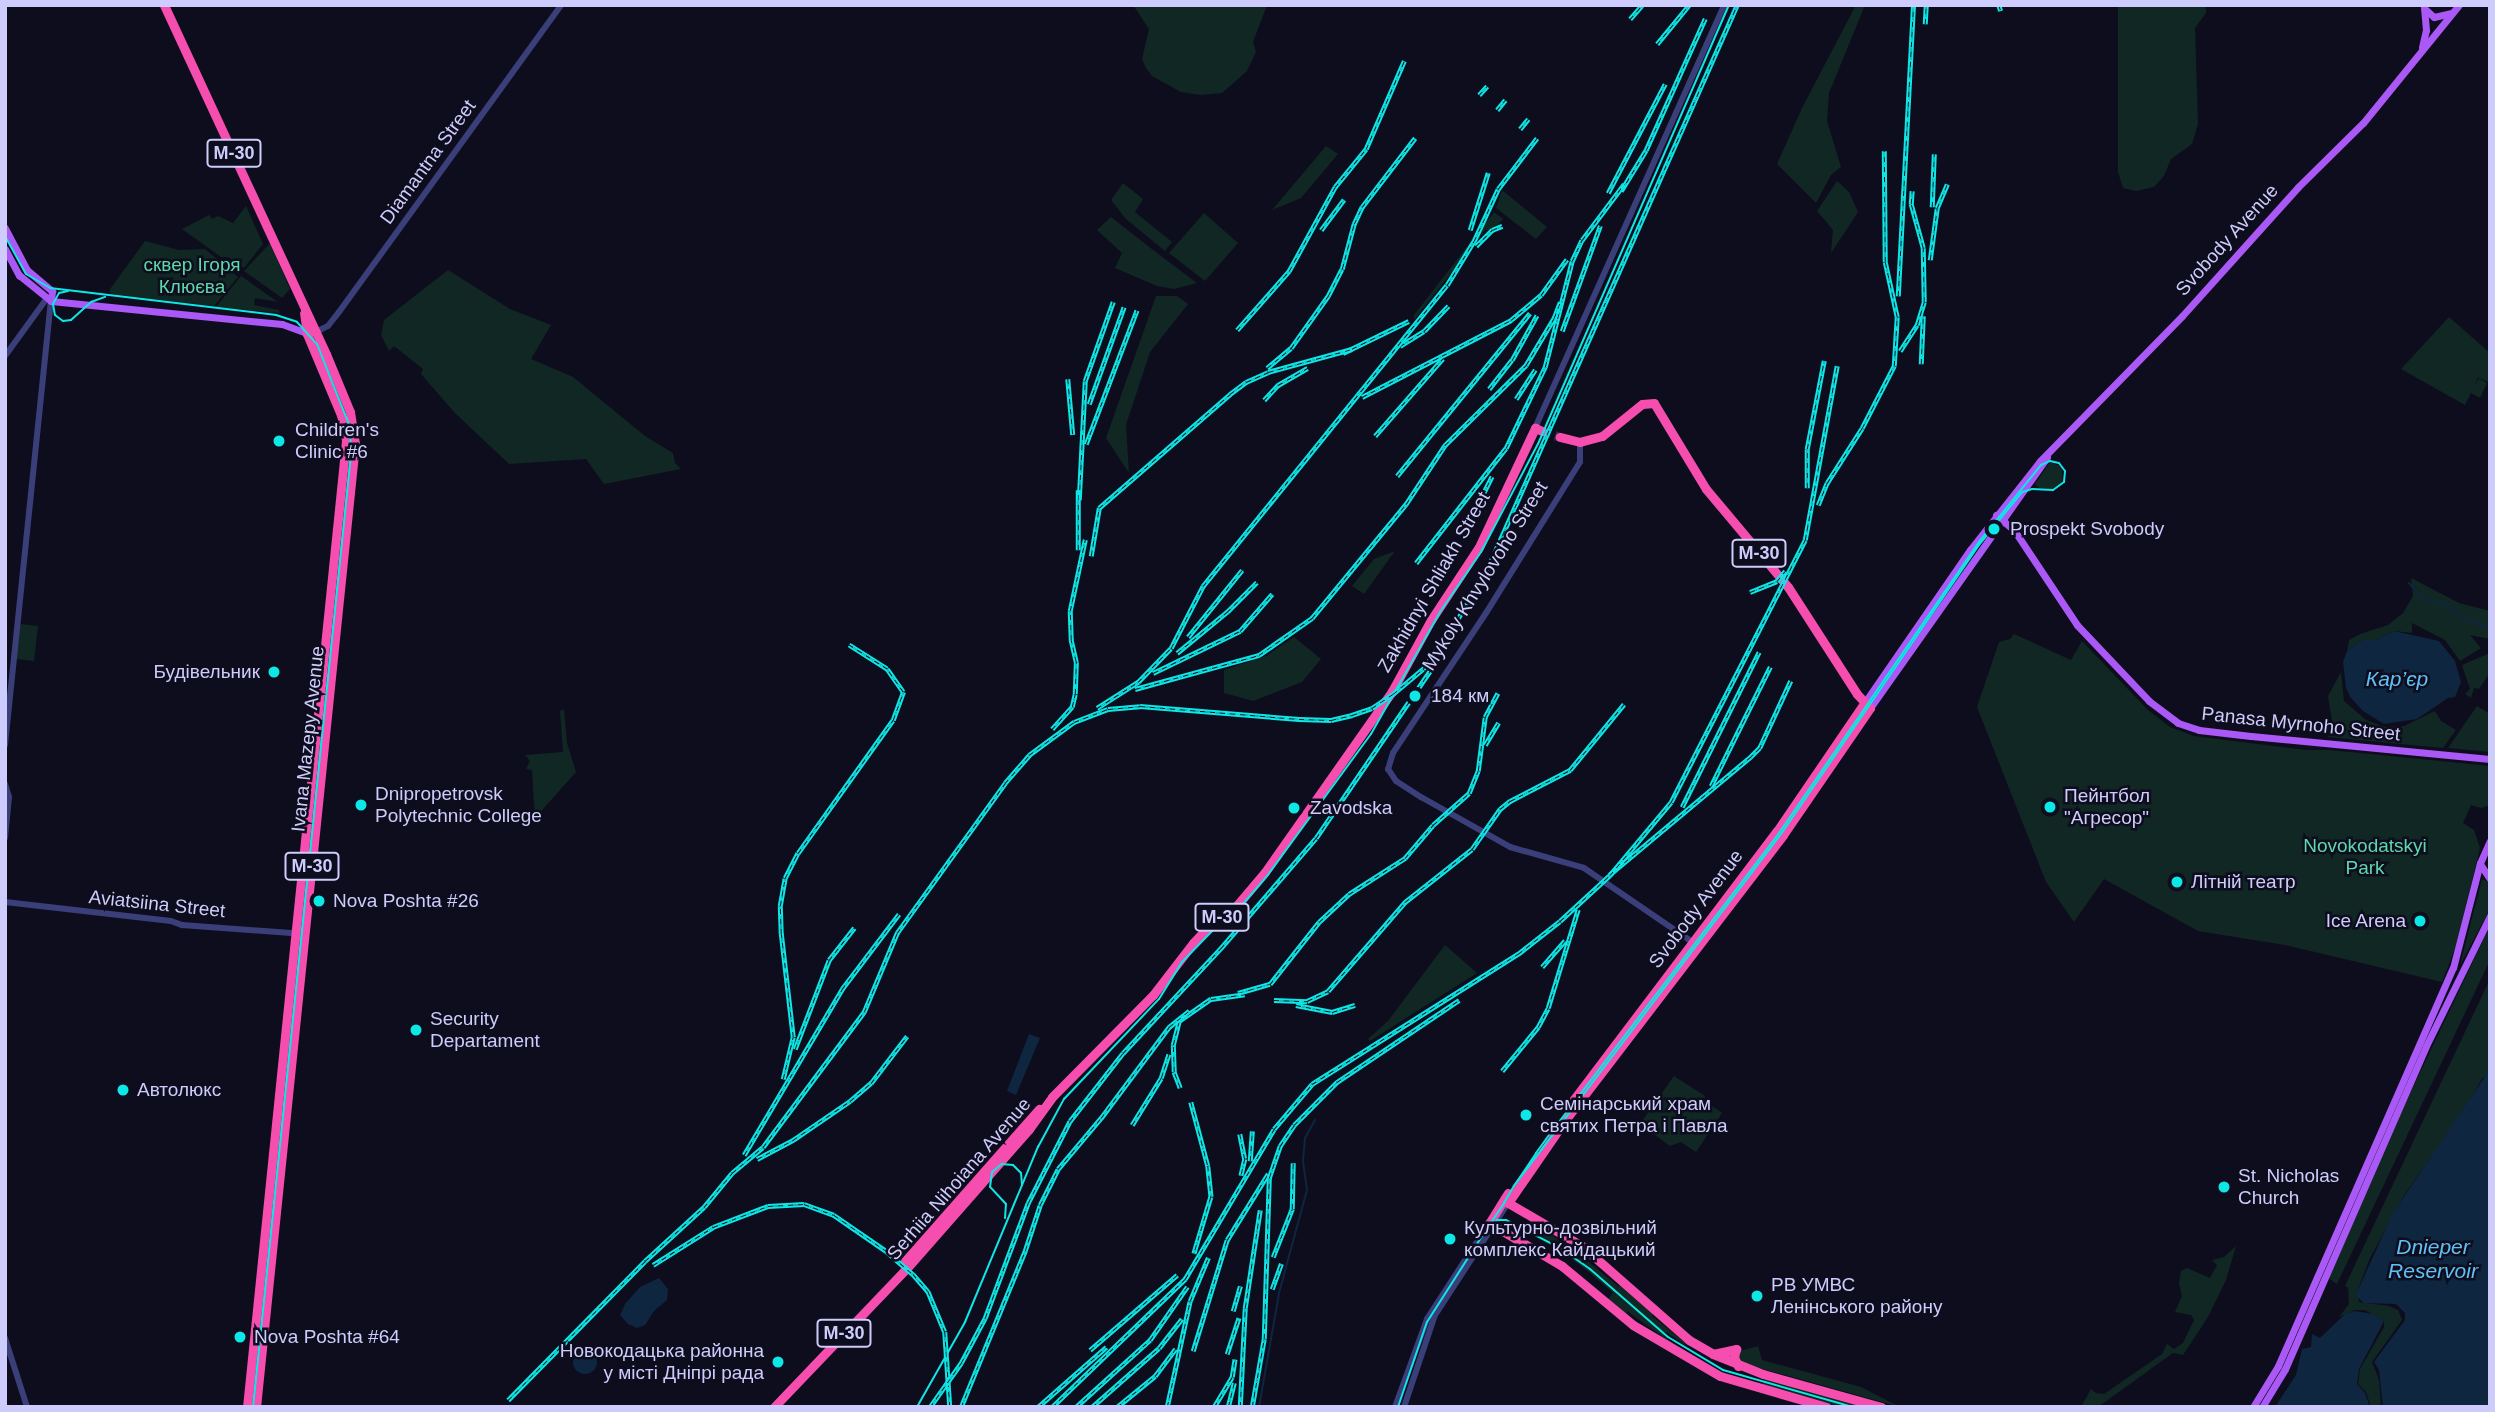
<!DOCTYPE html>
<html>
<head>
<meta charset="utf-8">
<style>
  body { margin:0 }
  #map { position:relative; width:2495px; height:1412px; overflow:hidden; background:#0e0d1d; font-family:Helvetica,sans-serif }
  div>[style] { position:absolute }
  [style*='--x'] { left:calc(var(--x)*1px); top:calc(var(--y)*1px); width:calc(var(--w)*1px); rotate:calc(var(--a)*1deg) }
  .green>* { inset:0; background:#102724 }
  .water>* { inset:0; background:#0e2640 }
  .round { border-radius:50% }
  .stream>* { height:2px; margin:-1px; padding:0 1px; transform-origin:1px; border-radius:1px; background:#0e2640 }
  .highway-tunnel>* { height:9px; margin-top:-4.5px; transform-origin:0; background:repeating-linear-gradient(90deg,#2b2a3e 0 9px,transparent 0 13.5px) }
  .minor>* { height:6px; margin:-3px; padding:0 3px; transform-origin:3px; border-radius:3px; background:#3a3f7a }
  .major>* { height:7px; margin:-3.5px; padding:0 3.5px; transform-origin:3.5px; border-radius:3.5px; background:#ab59f6 }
  .highway>* { height:9px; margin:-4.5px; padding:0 4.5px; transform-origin:4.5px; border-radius:4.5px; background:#f54eaf }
  .tram>* { height:2px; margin:-1px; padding:0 1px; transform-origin:1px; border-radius:1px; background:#0de8e7 }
  .rail>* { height:4.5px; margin-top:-2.25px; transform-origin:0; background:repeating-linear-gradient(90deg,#0e0d1d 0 5px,#0de8e7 0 10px); box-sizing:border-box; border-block:2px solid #0de8e7 }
  .dots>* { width:19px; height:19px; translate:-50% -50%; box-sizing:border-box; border:4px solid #0e0d1d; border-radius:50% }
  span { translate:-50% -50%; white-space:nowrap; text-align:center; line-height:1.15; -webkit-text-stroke:5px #0e0d1d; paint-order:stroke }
  .shield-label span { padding:2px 5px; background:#0e0d1d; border:2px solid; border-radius:5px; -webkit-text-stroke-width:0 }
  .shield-label { font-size:18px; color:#cdccfc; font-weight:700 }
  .street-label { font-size:19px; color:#cdccfc }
  .park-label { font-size:19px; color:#5dd7ac }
  .poi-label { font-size:19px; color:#cdccfc }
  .left { translate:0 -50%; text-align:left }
  .right { translate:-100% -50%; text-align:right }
  .water-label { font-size:21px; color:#60c0f6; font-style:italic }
  .frame { position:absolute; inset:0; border:7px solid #cdccfc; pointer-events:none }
</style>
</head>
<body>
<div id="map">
  <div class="green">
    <div style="clip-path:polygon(1133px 5px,1267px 5px,1253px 42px,1256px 52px,1247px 71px,1222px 93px,1201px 95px,1181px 92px,1152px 76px,1146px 68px,1142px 59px,1149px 29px)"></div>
    <div style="clip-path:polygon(1856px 5px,1865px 5px,1829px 93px,1827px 121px,1841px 167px,1831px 175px,1816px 203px,1777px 164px,1803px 106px)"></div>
    <div style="clip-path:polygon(2118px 5px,2206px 5px,2206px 13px,2195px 28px,2198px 124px,2192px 144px,2171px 159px,2164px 176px,2154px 187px,2136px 191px,2123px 188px,2118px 172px)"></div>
    <div style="clip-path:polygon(1326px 146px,1338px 154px,1301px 198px,1272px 210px)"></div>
    <div style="clip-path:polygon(1837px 181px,1849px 192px,1858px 212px,1831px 253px,1833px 230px,1817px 211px)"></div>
    <div style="clip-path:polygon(1123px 183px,1143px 199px,1135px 212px,1172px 242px,1165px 251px,1126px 219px,1111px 200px)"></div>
    <div style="clip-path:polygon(1502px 190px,1547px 227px,1536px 239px,1496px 208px)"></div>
    <div style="clip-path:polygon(246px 206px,263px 244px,244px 268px,228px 257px,221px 257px,182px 229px,209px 215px,212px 219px,218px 216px,233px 223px)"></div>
    <div style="clip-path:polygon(1494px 212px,1503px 219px,1491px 233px,1486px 229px,1414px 320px,1414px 315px)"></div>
    <div style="clip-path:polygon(1204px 213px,1238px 243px,1205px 281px,1169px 253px)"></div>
    <div style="clip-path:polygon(1111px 217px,1157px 253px,1197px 283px,1174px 289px,1157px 286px,1115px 268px,1122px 253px,1097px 230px)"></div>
    <div style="clip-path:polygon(145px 241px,179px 250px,205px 249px,238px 277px,214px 306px,110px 294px,110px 289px)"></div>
    <div style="clip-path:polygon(270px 243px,290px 289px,282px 298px,244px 271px)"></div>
    <div style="clip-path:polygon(448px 270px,510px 309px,551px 325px,531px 359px,573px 377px,645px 436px,673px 453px,675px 463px,681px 469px,604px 484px,586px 459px,509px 464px,455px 413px,421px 374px,423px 369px,394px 346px,389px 351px,381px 335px,384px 320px)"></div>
    <div style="clip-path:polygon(241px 276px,278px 302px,255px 298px,254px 305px,279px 310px,280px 313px,216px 307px)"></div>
    <div style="clip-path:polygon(1156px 296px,1177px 296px,1188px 304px,1150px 352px,1126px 425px,1129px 473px,1106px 438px)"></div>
    <div style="clip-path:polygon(2449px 317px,2490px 353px,2488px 382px,2478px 377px,2475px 386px,2479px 378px,2487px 383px,2480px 398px,2471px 393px,2465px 405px,2401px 369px)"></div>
    <div style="clip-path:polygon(2050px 462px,2062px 467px,2062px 482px,2052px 489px,2039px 488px,2035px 484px)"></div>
    <div style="clip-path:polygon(1395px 551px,1364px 594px,1352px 586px,1374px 559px)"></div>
    <div style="clip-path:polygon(2411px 578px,2459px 603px,2490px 611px,2490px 639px,2470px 635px,2481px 648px,2460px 661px,2445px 640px,2412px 623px,2412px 633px,2394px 631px,2376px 640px,2362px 640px,2347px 651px,2349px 640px,2360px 634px,2388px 625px,2403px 613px,2413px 596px)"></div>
    <div style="clip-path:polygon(20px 624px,38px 626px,34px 661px,16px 659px)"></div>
    <div style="clip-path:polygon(2014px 634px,2071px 660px,2082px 641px,2148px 710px,2170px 727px,2194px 736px,2307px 750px,2330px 750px,2490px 766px,2490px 805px,2481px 808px,2471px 805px,2463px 823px,2474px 830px,2480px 848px,2456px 946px,2442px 982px,2285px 945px,2198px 931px,2104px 879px,2074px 922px,2046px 882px,1977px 707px,1999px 642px,2010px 639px)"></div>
    <div style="clip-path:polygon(1294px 637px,1321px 659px,1302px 682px,1253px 701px,1224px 693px,1224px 670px,1266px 656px)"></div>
    <div style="clip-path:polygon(2490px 653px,2490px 672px,2479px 689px,2474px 688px,2471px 698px,2465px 694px,2470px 689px,2462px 665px)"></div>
    <div style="clip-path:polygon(2341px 672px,2344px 701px,2366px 720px,2385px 727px,2404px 726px,2435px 711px,2441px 721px,2456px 730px,2443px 748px,2328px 737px,2332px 721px,2328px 696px)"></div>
    <div style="clip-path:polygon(2477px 706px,2490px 714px,2490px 752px,2448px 748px)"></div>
    <div style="clip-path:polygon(564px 709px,567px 743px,576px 772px,535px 818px,532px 770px,526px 769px,530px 761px,525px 755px,563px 752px,560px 711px)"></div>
    <div style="clip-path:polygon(2482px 879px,2490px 883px,2490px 909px,2460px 965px)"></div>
    <div style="clip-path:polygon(2490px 926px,2490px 960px,2337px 1284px,2328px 1278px,2384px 1148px)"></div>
    <div style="clip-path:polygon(1445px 945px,1477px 973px,1370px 1041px,1368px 1039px,1388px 1021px)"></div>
    <div style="clip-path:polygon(2490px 979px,2490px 1083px,2483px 1077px,2461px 1115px,2405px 1194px,2370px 1258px,2357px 1292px,2359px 1302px,2389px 1306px,2398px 1310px,2402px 1320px,2372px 1362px,2379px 1380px,2381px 1407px,2371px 1407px,2366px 1392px,2358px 1384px,2360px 1369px,2384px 1327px,2384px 1321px,2365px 1310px,2355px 1310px,2339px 1317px,2349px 1304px,2348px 1288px,2345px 1286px)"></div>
    <div style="clip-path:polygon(1674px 1076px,1705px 1096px,1704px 1100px,1722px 1113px,1696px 1152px,1681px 1142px,1670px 1146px,1640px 1124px)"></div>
    <div style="clip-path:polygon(1516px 1225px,1531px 1232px,1534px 1225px,1568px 1245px,1618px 1286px,1616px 1289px,1622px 1283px,1653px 1312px,1652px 1316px,1657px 1320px,1686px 1343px,1685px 1345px,1666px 1332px,1664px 1336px,1678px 1348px,1627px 1311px,1628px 1317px,1607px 1300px,1613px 1293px,1589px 1272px,1561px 1251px)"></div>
    <div style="clip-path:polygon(2236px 1246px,2226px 1280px,2208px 1317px,2183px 1355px,2173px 1353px,2098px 1407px,2081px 1407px,2091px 1389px,2096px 1393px,2104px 1394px,2162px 1354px,2167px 1344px,2174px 1349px,2183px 1343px,2194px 1320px,2191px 1315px,2175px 1312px,2182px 1296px,2179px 1283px,2181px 1271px,2187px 1268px,2210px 1278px,2217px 1265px,2212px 1260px,2224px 1257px)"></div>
    <div style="clip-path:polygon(1758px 1346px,1762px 1360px,1861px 1387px,1900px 1407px,1738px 1362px,1740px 1351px)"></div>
    <div style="clip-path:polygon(1764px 1378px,1869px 1407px,1841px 1407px,1762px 1387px)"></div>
  </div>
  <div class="water">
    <div style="clip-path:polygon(2394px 631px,2439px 641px,2455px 661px,2461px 682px,2455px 697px,2448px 698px,2417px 719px,2384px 724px,2363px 711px,2351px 698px,2346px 688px,2343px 662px,2347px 651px,2362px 640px,2376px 640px)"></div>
    <div style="clip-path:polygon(1029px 1034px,1040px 1038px,1016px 1095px,1007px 1091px)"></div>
    <div style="clip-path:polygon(2490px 1069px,2490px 1407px,2383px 1407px,2379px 1370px,2374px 1362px,2405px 1320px,2405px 1313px,2396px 1304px,2364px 1303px,2357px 1297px,2357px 1292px,2393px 1213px)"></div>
    <div style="clip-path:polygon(659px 1278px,668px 1289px,667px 1300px,654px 1311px,645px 1325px,637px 1328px,628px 1324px,620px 1315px,625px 1304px,640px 1287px)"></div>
    <div style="clip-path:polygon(2355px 1311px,2373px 1314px,2384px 1321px,2359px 1369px,2357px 1384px,2365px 1393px,2370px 1407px,2275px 1407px,2296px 1375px,2302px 1349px,2311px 1347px,2312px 1334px,2320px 1338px,2345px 1314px)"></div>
    <div class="round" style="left:573px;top:1350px;width:24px;height:24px"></div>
  </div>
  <div class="stream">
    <div style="--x:2409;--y:583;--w:21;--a:49"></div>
    <div style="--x:2423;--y:599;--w:25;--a:16"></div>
    <div style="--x:2447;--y:606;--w:27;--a:34"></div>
    <div style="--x:2469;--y:621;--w:22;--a:18"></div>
    <div style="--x:1259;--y:1407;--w:116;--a:-80"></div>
    <div style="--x:1279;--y:1293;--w:107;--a:-74.8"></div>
    <div style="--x:1307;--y:1190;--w:29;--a:-98"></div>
    <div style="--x:1303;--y:1161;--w:23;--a:-85"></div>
    <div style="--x:1305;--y:1138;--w:21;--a:-61"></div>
  </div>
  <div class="highway-tunnel">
    <div style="--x:1542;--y:431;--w:19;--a:18"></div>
  </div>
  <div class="minor">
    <div style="--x:316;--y:332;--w:13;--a:-27"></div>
    <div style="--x:328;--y:326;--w:18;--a:-52"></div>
    <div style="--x:339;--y:312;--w:379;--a:-54.1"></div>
    <div style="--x:5;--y:356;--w:72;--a:-54.1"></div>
    <div style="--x:1535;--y:428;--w:463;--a:-65.9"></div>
    <div style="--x:1580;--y:442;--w:20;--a:90"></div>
    <div style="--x:1580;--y:462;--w:178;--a:121.9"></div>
    <div style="--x:1486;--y:613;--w:168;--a:123.6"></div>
    <div style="--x:1393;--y:753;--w:17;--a:107"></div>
    <div style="--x:1388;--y:769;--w:14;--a:56"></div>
    <div style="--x:1396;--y:781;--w:30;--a:33"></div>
    <div style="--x:1421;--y:797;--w:102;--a:29.3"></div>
    <div style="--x:1510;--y:847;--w:77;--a:15.8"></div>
    <div style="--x:1584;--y:868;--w:133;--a:34.3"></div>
    <div style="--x:5;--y:745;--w:446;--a:-84.1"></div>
    <div style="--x:5;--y:784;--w:14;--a:73"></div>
    <div style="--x:9;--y:797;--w:41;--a:95.6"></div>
    <div style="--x:5;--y:902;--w:167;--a:6.5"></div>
    <div style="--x:171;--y:921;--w:12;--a:20"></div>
    <div style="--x:182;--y:925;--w:123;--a:4.2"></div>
    <div style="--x:5;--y:1338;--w:72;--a:72.3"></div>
    <div style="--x:1395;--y:1407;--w:94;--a:-70"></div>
    <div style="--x:1427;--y:1319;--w:114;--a:-57.1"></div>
    <div style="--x:1404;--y:1407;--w:97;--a:-71.4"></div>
    <div style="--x:1435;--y:1315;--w:134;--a:-56.9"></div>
  </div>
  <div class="major">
    <div style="--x:2425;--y:9;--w:12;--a:42"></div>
    <div style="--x:2434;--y:17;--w:18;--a:-13"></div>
    <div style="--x:2422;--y:47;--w:17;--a:-77"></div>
    <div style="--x:2426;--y:30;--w:25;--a:-95"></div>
    <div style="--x:5;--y:228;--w:47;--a:62.4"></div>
    <div style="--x:27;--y:270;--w:33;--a:40"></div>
    <div style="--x:52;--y:291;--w:10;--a:96"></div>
    <div style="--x:5;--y:249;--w:30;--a:62"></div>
    <div style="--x:19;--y:275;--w:41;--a:39.1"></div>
    <div style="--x:51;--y:301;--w:232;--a:5.7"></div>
    <div style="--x:282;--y:324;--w:29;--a:20"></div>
    <div style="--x:1996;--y:515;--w:23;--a:40"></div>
    <div style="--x:2014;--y:530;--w:114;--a:56.4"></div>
    <div style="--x:2077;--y:625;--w:105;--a:46.5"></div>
    <div style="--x:2149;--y:701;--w:36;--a:37"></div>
    <div style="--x:2178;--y:723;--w:22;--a:18"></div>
    <div style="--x:2199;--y:730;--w:52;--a:6.6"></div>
    <div style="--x:2251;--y:736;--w:240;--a:5.5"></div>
    <div style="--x:1865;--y:702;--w:185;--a:-55.4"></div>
    <div style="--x:1970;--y:550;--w:113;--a:-51.8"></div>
    <div style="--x:2040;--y:461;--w:203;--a:-45.6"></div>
    <div style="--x:2182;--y:316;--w:173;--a:-48"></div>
    <div style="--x:2298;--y:187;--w:91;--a:-44.6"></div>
    <div style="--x:2363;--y:123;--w:152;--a:-50.9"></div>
    <div style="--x:1870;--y:708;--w:307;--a:-54.8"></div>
    <div style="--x:2480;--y:864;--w:18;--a:56"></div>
    <div style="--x:2253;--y:1407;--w:48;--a:-58.6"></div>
    <div style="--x:2278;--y:1366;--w:435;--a:-66.3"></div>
    <div style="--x:2453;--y:968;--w:108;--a:-75.6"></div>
    <div style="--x:2480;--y:863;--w:24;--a:-66"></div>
    <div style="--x:2262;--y:1407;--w:44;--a:-58.8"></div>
    <div style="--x:2285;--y:1369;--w:352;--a:-66.4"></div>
    <div style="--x:2426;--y:1046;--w:145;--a:-63.8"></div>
  </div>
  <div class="highway">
    <div style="--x:164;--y:5;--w:385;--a:65.1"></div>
    <div style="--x:326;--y:354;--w:63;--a:67.5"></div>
    <div style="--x:350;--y:412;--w:32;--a:81"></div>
    <div style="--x:355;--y:444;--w:968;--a:95.87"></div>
    <div style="--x:1568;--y:1107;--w:346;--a:-52.9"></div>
    <div style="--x:1777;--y:831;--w:156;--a:-55.7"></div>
    <div style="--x:1508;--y:1193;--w:36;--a:122"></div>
    <div style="--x:1489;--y:1223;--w:85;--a:30.5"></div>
    <div style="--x:1562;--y:1266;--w:92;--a:39.7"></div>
    <div style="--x:1633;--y:1325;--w:101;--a:30.4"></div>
    <div style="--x:1720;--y:1376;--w:111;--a:16.2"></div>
    <div style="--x:1505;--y:1201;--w:89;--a:30.3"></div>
    <div style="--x:1582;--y:1246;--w:142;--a:41.3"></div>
    <div style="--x:1689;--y:1340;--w:28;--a:30"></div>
    <div style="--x:1713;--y:1354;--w:54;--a:21.8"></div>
    <div style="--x:1763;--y:1374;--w:123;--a:15.6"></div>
    <div style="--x:1508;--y:1203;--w:102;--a:-55.4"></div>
    <div style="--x:1566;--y:1119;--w:357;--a:-52.6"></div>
    <div style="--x:1783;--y:835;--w:154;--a:-55.6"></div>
    <div style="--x:1870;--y:708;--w:19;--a:-133"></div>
    <div style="--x:1857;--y:694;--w:127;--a:-122.8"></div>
    <div style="--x:1788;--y:587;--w:128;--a:-129.9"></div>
    <div style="--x:1706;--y:489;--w:100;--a:-121.2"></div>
    <div style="--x:1654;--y:403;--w:12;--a:175"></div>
    <div style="--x:1642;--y:404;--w:51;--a:141.3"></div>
    <div style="--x:1602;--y:436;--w:23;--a:165"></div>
    <div style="--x:1580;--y:442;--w:21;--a:-166"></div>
    <div style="--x:905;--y:1261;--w:203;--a:-48.6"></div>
    <div style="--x:1713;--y:1354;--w:24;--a:-12"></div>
    <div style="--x:1736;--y:1349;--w:8;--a:104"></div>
    <div style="--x:1734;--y:1357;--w:10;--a:66"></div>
    <div style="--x:247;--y:1407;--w:972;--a:-84.15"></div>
    <div style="--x:346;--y:440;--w:25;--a:-101"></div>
    <div style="--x:341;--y:415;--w:88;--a:-112.8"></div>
    <div style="--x:307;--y:334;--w:21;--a:-98"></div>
    <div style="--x:774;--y:1407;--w:192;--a:-46.3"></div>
    <div style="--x:907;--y:1268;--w:185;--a:-48.7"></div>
    <div style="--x:1029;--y:1129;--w:39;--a:-54"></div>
    <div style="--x:1052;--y:1097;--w:144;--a:-45.3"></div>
    <div style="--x:1153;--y:995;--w:66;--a:-52.4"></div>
    <div style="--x:1193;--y:943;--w:22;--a:-47"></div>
    <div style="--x:1208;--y:927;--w:38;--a:-37"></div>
    <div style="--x:1238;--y:904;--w:42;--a:-49.8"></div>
    <div style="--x:1265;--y:872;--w:219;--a:-54.9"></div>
    <div style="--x:1391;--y:693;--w:83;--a:-61.3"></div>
    <div style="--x:1431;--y:620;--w:87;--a:-56.7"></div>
    <div style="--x:1479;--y:547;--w:132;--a:-64.8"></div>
    <div style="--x:1535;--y:428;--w:8;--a:23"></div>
  </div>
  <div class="tram">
    <div style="--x:5;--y:236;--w:43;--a:61.1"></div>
    <div style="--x:26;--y:274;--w:28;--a:30"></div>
    <div style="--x:50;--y:288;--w:228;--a:6.8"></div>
    <div style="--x:276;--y:315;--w:22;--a:18"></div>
    <div style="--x:297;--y:322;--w:30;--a:48"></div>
    <div style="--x:317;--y:344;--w:89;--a:68.3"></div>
    <div style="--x:350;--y:427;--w:27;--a:88"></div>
    <div style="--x:351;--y:454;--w:958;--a:95.87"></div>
    <div style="--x:68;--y:291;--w:9;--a:167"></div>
    <div style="--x:59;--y:293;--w:13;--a:119"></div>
    <div style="--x:53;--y:304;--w:11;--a:80"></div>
    <div style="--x:55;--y:315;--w:10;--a:37"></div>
    <div style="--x:63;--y:321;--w:8;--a:-7"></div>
    <div style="--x:71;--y:320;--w:27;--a:-42"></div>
    <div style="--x:91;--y:302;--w:15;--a:-20"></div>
    <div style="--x:1005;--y:1218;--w:14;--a:-86"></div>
    <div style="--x:1006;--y:1204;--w:23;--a:-133"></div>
    <div style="--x:990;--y:1187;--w:15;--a:-82"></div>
    <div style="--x:992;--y:1172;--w:13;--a:-39"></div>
    <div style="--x:1002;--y:1164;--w:11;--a:5"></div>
    <div style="--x:1013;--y:1165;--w:11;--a:45"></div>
    <div style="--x:1021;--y:1173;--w:12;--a:85"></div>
    <div style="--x:1489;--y:1226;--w:10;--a:-37"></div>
    <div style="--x:1497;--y:1220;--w:9;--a:0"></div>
    <div style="--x:1506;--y:1220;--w:61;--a:27.4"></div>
    <div style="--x:1560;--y:1248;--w:37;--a:35"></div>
    <div style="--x:1590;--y:1269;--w:103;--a:41.1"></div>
    <div style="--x:1668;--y:1337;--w:64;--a:31"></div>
    <div style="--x:1723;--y:1370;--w:135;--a:15.9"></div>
    <div style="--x:917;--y:1407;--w:98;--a:-60.5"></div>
    <div style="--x:965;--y:1322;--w:190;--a:-67.4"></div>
    <div style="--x:1038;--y:1147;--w:55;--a:-61.6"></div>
    <div style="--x:1064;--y:1099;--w:138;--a:-46.5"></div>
    <div style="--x:1159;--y:999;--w:44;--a:-58.1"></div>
    <div style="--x:1182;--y:962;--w:45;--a:-45.9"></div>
    <div style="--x:1213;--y:930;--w:20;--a:-33"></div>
    <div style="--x:1230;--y:919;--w:57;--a:-49.3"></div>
    <div style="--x:1267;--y:876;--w:176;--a:-53.8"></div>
    <div style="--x:1371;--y:734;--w:140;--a:-60.5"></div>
    <div style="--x:1440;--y:612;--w:73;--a:-55.7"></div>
    <div style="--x:1481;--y:552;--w:122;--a:-62.2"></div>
    <div style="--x:1538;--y:444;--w:479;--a:-66.5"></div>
    <div style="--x:1398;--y:1407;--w:90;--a:-71.2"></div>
    <div style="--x:1427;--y:1322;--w:106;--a:-57.4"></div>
    <div style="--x:1484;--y:1233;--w:36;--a:-56"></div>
    <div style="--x:1504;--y:1203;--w:20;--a:-60"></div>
    <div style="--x:1514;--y:1186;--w:40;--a:-56"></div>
    <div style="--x:1536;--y:1153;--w:17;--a:-54"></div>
    <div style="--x:1546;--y:1139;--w:385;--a:-52.7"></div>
    <div style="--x:1779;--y:833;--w:353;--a:-55.5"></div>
    <div style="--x:1979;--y:542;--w:99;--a:-51.2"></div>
    <div style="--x:2041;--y:465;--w:10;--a:-24"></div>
    <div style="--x:2050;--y:461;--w:9;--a:13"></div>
    <div style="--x:2059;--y:463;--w:10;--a:53"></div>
    <div style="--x:2065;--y:471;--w:11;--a:95"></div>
    <div style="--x:2064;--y:482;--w:14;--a:144"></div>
    <div style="--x:2053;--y:490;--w:21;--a:-177"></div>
    <div style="--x:2032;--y:489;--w:10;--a:163"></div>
    <div style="--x:2022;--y:492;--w:68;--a:129.1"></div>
    <div style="--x:1979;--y:545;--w:350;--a:124.4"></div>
    <div style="--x:1781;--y:834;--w:442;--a:127.2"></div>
  </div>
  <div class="rail">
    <div style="--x:1999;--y:5;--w:6;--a:72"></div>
    <div style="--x:1630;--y:19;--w:18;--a:-49"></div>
    <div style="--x:1925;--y:24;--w:19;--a:-87"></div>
    <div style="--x:1657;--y:44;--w:50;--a:-50.6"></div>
    <div style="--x:1479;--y:95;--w:12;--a:-48"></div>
    <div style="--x:1497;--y:110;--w:13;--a:-51"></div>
    <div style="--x:1520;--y:129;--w:13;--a:-51"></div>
    <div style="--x:1621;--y:191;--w:48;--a:-58.6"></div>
    <div style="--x:1646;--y:150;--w:144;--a:-65.8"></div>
    <div style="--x:1608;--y:193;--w:123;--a:-62.4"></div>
    <div style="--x:1932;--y:207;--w:53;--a:-87.8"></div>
    <div style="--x:1321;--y:230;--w:38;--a:-53"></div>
    <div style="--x:1470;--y:230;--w:60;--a:-72.5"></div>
    <div style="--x:1476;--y:246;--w:23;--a:-45"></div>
    <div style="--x:1492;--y:230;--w:11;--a:-22"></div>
    <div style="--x:1930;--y:260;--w:52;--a:-82.3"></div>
    <div style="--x:1937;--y:208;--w:26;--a:-67"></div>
    <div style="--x:1898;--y:296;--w:291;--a:-87"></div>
    <div style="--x:1237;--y:330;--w:79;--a:-48.6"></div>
    <div style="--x:1289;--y:271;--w:96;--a:-61.3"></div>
    <div style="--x:1335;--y:187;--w:49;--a:-50.8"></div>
    <div style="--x:1366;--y:149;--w:96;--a:-66.6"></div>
    <div style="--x:1562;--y:331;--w:112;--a:-70.1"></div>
    <div style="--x:1400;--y:346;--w:28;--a:-32"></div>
    <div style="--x:1424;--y:331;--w:35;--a:-46"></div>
    <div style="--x:1900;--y:351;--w:31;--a:-57"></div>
    <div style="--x:1917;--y:325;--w:24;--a:-73"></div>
    <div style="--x:1924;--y:302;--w:54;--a:-91.1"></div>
    <div style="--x:1923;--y:248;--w:46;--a:-105.3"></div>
    <div style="--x:1911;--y:204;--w:13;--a:-86"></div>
    <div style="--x:1343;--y:353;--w:73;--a:-25.9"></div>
    <div style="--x:1921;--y:364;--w:48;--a:-87.6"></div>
    <div style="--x:1267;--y:368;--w:31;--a:-40"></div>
    <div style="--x:1291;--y:348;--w:64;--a:-54.6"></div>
    <div style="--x:1328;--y:296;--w:30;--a:-63"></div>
    <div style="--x:1342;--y:269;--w:47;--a:-75.1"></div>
    <div style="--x:1354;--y:224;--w:19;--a:-65"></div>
    <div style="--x:1362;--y:207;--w:87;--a:-52.5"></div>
    <div style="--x:1068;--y:379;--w:56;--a:84.9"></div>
    <div style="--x:1489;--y:389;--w:37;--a:-52"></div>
    <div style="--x:1512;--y:360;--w:51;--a:-60.9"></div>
    <div style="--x:1362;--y:397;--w:168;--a:-27.3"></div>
    <div style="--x:1511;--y:320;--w:39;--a:-40"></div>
    <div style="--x:1541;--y:295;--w:44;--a:-54.2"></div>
    <div style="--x:1516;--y:399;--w:35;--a:-57"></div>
    <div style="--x:1264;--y:400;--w:21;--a:-47"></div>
    <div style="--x:1278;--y:385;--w:34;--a:-30"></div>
    <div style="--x:1089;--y:404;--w:103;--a:-70.2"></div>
    <div style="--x:1375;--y:436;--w:103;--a:-48.9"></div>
    <div style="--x:1086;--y:444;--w:143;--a:-69.2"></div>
    <div style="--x:1397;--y:476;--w:210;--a:-50.8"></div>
    <div style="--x:1807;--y:488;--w:39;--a:-90"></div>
    <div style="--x:1807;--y:449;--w:90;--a:-79.1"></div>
    <div style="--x:1079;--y:500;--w:119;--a:-87.1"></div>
    <div style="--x:1085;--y:381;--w:84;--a:-70.5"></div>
    <div style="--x:1818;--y:505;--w:24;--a:-68"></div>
    <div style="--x:1827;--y:483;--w:65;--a:-57.5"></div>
    <div style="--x:1862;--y:428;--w:70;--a:-62.7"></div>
    <div style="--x:1894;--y:366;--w:49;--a:-86.5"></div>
    <div style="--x:1897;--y:317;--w:56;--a:-102.3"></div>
    <div style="--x:1885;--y:262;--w:111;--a:-90.5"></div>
    <div style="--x:1473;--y:514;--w:42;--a:-63.4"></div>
    <div style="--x:1078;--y:550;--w:60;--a:-90"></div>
    <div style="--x:1091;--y:556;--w:49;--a:-80.5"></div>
    <div style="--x:1099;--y:508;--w:174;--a:-41"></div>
    <div style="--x:1230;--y:394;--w:20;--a:-37"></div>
    <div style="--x:1246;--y:382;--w:24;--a:-24"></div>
    <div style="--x:1268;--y:372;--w:87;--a:-15.3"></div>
    <div style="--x:1416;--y:563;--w:146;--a:-52"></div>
    <div style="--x:1506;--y:448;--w:90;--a:-64.3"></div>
    <div style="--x:1545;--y:367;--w:109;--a:-75.7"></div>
    <div style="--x:1572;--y:261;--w:23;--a:-65"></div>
    <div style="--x:1582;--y:240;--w:70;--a:-53.1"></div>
    <div style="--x:1750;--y:592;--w:29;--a:-22"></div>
    <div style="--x:1777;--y:581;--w:13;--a:-51"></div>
    <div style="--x:1188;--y:637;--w:86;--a:-51.1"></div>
    <div style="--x:1177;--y:653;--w:65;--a:-39.4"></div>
    <div style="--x:1227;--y:612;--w:42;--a:-45"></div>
    <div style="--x:1153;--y:673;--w:97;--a:-25.8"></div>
    <div style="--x:1240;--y:631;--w:49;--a:-49.1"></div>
    <div style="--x:1791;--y:681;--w:74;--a:114.8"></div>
    <div style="--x:1760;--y:748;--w:13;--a:135"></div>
    <div style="--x:1751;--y:757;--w:184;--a:140.1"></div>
    <div style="--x:1610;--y:875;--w:95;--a:-50.1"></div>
    <div style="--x:1671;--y:802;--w:294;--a:-62.9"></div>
    <div style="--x:1805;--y:540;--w:177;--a:-79.6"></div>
    <div style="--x:1135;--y:689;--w:129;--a:-15.3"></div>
    <div style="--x:1259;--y:655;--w:65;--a:-34.9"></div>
    <div style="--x:1312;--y:618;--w:148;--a:-50.5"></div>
    <div style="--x:1406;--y:504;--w:71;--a:-56.5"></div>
    <div style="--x:1445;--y:445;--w:114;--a:-44.6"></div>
    <div style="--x:1526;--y:365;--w:55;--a:-59.2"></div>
    <div style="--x:1554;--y:318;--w:17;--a:-69"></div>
    <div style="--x:1097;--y:708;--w:49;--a:-32.4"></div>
    <div style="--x:1138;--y:682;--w:47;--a:-45.9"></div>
    <div style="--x:1171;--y:648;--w:70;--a:-62.7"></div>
    <div style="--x:1203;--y:586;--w:387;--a:-51"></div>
    <div style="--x:1447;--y:285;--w:52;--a:-58.5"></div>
    <div style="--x:1474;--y:241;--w:57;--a:-65.2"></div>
    <div style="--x:1498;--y:189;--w:64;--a:-52.6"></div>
    <div style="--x:1052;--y:729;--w:30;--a:-48"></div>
    <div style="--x:1072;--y:707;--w:13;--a:-77"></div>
    <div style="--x:1075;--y:694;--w:32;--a:-88"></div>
    <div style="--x:1076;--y:662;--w:23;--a:-103"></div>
    <div style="--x:1071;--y:640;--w:29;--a:-92"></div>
    <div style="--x:1070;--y:611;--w:73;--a:-78.1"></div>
    <div style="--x:1485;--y:745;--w:26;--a:-59"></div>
    <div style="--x:1711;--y:786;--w:133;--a:-63.6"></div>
    <div style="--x:1682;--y:807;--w:173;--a:-63.6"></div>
    <div style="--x:1542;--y:967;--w:35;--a:-49"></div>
    <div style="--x:1238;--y:993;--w:33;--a:-16"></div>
    <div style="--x:1270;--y:984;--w:79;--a:-51.7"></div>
    <div style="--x:1319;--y:922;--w:41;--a:-43"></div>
    <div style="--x:1349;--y:894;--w:67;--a:-32.7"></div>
    <div style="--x:1405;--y:858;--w:43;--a:-49.7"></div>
    <div style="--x:1433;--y:825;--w:48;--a:-41.6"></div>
    <div style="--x:1469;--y:793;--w:24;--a:-68"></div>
    <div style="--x:1478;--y:771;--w:54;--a:-82.6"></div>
    <div style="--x:1485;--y:717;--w:27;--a:-62"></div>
    <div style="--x:1274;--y:1000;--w:33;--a:2"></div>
    <div style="--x:1307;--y:1001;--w:23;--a:-25"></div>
    <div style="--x:1328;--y:991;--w:118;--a:-49.1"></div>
    <div style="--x:1405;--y:902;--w:85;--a:-38.3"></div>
    <div style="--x:1472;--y:849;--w:49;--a:-55"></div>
    <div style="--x:1500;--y:809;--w:13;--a:-39"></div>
    <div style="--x:1510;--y:801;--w:68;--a:-27.3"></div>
    <div style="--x:1570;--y:770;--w:85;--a:-50.7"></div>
    <div style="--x:1296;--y:1005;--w:37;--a:11"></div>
    <div style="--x:1332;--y:1012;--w:24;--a:-17"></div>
    <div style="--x:795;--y:1049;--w:95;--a:-69.1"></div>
    <div style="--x:829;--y:960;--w:41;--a:-52"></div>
    <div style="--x:1502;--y:1071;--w:57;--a:-50.7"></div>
    <div style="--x:1538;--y:1027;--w:21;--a:-62"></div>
    <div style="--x:1548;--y:1008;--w:103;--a:-73.1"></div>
    <div style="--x:783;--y:1079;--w:43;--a:-76.6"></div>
    <div style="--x:793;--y:1037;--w:104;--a:-96.6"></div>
    <div style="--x:781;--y:934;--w:28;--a:-92"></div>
    <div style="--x:780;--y:906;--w:28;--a:-80"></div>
    <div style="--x:785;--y:878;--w:28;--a:-63"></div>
    <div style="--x:798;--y:853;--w:163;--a:-54.5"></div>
    <div style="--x:893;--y:720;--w:30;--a:-70"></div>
    <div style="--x:903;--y:692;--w:28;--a:-125"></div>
    <div style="--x:887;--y:669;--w:45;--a:-147.7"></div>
    <div style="--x:1180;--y:1088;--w:17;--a:-111"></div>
    <div style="--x:1174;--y:1072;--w:27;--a:-92"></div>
    <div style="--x:1173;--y:1045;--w:25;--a:-76"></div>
    <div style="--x:1179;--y:1021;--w:39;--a:-35"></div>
    <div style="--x:1211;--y:999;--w:34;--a:-8"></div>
    <div style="--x:1191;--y:1102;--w:66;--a:75.1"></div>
    <div style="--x:1208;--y:1166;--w:31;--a:84"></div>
    <div style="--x:1211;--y:1197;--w:59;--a:106.6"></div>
    <div style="--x:1132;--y:1125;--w:55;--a:-58.3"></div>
    <div style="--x:1161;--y:1078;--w:25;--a:-72"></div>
    <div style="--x:1240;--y:1134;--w:25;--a:79"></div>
    <div style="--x:1245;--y:1159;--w:17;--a:103"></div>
    <div style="--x:744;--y:1155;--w:193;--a:-59.4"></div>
    <div style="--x:842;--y:989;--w:94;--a:-52.8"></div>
    <div style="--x:757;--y:1159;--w:41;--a:-27.8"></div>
    <div style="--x:793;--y:1140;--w:69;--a:-34.4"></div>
    <div style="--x:850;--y:1101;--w:28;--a:-41"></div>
    <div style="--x:871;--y:1083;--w:59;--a:-52.5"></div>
    <div style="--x:1250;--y:1161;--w:30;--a:-86"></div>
    <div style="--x:1273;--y:1257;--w:52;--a:-68.4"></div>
    <div style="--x:1292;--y:1209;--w:46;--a:-88.8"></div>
    <div style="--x:653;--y:1265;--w:71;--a:-32.3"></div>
    <div style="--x:713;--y:1227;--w:59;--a:-20.9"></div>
    <div style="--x:768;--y:1206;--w:36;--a:-3"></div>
    <div style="--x:804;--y:1204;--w:32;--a:20"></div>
    <div style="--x:834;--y:1215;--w:62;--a:34.5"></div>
    <div style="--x:885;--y:1250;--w:37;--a:41"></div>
    <div style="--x:913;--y:1274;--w:23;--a:49"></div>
    <div style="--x:928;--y:1291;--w:44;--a:67.5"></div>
    <div style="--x:945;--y:1332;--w:75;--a:86.2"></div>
    <div style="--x:1272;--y:1289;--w:27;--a:-70"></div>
    <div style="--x:1233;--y:1311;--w:26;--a:-74"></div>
    <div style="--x:1090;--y:1350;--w:115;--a:-40.8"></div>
    <div style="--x:1193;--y:1351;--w:116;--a:-73"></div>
    <div style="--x:1227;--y:1240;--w:78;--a:-58.2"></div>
    <div style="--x:1227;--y:1354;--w:38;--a:-72"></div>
    <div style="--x:508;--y:1400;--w:195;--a:-45.4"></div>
    <div style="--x:645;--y:1261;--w:80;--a:-42.5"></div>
    <div style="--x:704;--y:1207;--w:44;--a:-50.5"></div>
    <div style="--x:732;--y:1173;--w:40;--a:-40"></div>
    <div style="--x:763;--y:1147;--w:169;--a:-53.2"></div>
    <div style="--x:864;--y:1012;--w:86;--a:-67.3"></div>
    <div style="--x:897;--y:933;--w:185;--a:-54.2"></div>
    <div style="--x:1005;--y:783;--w:37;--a:-49"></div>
    <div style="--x:1029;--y:755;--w:56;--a:-36.3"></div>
    <div style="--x:1074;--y:722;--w:36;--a:-21"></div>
    <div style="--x:1108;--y:709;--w:32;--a:-5"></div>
    <div style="--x:1140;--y:706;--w:160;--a:4.7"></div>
    <div style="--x:1299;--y:719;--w:32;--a:2"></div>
    <div style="--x:1331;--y:720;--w:22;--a:-13"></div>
    <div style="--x:1352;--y:715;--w:21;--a:-19"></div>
    <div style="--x:1372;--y:708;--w:25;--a:-34"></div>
    <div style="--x:1393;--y:694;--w:39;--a:-40"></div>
    <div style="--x:1423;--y:669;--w:49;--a:-54.1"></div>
    <div style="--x:1452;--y:629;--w:76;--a:-60.1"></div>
    <div style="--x:1490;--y:563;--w:610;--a:-66.12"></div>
    <div style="--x:930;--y:1407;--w:54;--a:-54.8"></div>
    <div style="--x:961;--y:1363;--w:51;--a:-61.9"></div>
    <div style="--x:985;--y:1318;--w:123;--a:-69.5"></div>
    <div style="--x:1028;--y:1203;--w:92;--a:-62.9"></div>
    <div style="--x:1070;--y:1121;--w:86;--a:-52.1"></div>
    <div style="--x:1123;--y:1053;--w:144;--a:-47"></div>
    <div style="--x:1221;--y:948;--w:145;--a:-49.2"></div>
    <div style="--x:1316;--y:838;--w:202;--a:-55.7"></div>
    <div style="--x:961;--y:1407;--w:169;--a:-67.7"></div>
    <div style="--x:1025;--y:1251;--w:48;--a:-71.9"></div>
    <div style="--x:1040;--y:1205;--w:40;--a:-63.4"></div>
    <div style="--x:1058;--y:1169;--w:67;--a:-49.9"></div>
    <div style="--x:1101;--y:1118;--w:114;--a:-53.2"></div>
    <div style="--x:1169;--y:1027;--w:26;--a:-39"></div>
    <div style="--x:1038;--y:1407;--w:91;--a:-41.4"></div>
    <div style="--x:1052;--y:1407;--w:185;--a:-43.9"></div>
    <div style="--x:1185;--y:1279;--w:174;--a:-59.3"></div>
    <div style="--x:1274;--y:1129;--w:59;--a:-49.8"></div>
    <div style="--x:1312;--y:1084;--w:244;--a:-32.3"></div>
    <div style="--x:1518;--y:954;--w:53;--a:-38.2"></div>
    <div style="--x:1560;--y:921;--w:68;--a:-42.6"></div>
    <div style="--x:1076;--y:1407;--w:100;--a:-42.2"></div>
    <div style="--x:1150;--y:1340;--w:65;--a:-55.1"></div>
    <div style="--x:1092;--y:1407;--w:89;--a:-41.4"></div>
    <div style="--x:1159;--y:1348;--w:37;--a:-52"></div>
    <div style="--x:1117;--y:1407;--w:49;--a:-39.2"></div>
    <div style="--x:1155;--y:1376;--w:34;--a:-53"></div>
    <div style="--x:1167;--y:1407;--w:108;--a:-77.8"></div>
    <div style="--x:1190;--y:1301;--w:47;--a:-67.3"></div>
    <div style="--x:1214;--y:1407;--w:35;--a:-59"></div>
    <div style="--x:1232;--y:1377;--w:18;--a:-81"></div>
    <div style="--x:1228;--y:1407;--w:25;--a:-76"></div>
    <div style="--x:1240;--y:1407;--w:99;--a:-87.1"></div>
    <div style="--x:1245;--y:1308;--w:99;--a:-81.3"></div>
    <div style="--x:1252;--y:1407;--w:69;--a:-80"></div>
    <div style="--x:1264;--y:1339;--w:161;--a:-88.2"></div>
    <div style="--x:1269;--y:1178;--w:34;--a:-71"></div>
    <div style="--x:1280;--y:1146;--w:25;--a:-56"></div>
    <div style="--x:1294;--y:1125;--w:61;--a:-45"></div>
    <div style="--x:1337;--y:1082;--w:147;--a:-33.9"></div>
  </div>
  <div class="dots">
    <div style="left:279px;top:441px;background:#0de8e7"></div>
    <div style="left:1994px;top:529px;background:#0de8e7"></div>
    <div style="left:274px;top:672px;background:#0de8e7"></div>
    <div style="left:1415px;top:696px;background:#0de8e7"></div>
    <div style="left:361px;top:805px;background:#0de8e7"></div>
    <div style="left:2050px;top:807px;background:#0de8e7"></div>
    <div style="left:1294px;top:808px;background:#0de8e7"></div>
    <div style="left:2177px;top:882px;background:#0de8e7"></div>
    <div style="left:319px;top:901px;background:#0de8e7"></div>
    <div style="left:2420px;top:921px;background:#0de8e7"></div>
    <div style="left:416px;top:1030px;background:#0de8e7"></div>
    <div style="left:123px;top:1090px;background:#0de8e7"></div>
    <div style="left:1526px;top:1115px;background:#0de8e7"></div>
    <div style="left:2224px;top:1187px;background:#0de8e7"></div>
    <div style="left:1450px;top:1239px;background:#0de8e7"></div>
    <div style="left:1757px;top:1296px;background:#0de8e7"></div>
    <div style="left:240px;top:1337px;background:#0de8e7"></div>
    <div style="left:778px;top:1362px;background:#0de8e7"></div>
  </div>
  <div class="shield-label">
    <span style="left:234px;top:153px">М-30</span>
    <span style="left:1759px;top:553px">М-30</span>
    <span style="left:312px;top:866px">М-30</span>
    <span style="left:1222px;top:917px">М-30</span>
    <span style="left:844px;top:1333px">М-30</span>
  </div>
  <div class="street-label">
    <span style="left:428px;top:162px;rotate:-54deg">Diamantna Street</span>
    <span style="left:2227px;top:240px;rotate:-48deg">Svobody Avenue</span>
    <span style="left:1485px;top:576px;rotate:-58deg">Mykoly Khvylovoho Street</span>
    <span style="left:1434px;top:582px;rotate:-60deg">Zakhidnyi Shliakh Street</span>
    <span style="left:2301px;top:724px;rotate:6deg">Panasa Myrnoho Street</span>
    <span style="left:308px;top:739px;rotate:-84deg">Ivana Mazepy Avenue</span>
    <span style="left:157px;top:904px;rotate:6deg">Aviatsiina Street</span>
    <span style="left:1696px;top:909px;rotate:-53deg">Svobody Avenue</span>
    <span style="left:959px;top:1179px;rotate:-49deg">Serhiia Nihoiana Avenue</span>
  </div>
  <div class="park-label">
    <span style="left:192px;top:276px">сквер Ігоря<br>Клюєва</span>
    <span style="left:2365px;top:857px">Novokodatskyi<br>Park</span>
  </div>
  <div class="poi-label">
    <span class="left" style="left:295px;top:441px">Children's<br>Clinic #6</span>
    <span class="left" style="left:2010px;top:529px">Prospekt Svobody</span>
    <span class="right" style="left:260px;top:672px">Будівельник</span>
    <span class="left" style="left:1431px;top:696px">184 км</span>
    <span class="left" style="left:375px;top:805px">Dnipropetrovsk<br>Polytechnic College</span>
    <span class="left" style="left:2064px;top:807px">Пейнтбол<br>"Агресор"</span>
    <span class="left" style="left:1310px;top:808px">Zavodska</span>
    <span class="left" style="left:2191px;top:882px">Лiтнiй театр</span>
    <span class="left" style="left:333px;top:901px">Nova Poshta #26</span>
    <span class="right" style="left:2406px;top:921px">Ice Arena</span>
    <span class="left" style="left:430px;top:1030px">Security<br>Departament</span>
    <span class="left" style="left:137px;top:1090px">Автолюкс</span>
    <span class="left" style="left:1540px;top:1115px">Семінарський храм<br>святих Петра і Павла</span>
    <span class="left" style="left:2238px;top:1187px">St. Nicholas<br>Church</span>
    <span class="left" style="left:1464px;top:1239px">Культурно-дозвільний<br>комплекс Кайдацький</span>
    <span class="left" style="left:1771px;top:1296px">РВ УМВС<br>Ленінського району</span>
    <span class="left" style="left:254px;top:1337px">Nova Poshta #64</span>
    <span class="right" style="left:764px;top:1362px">Новокодацька районна<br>у місті Дніпрі рада</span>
  </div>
  <div class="water-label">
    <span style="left:2397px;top:679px">Кар’єр</span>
    <span style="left:2433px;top:1259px">Dnieper<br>Reservoir</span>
  </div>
  <div class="frame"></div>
</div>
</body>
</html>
